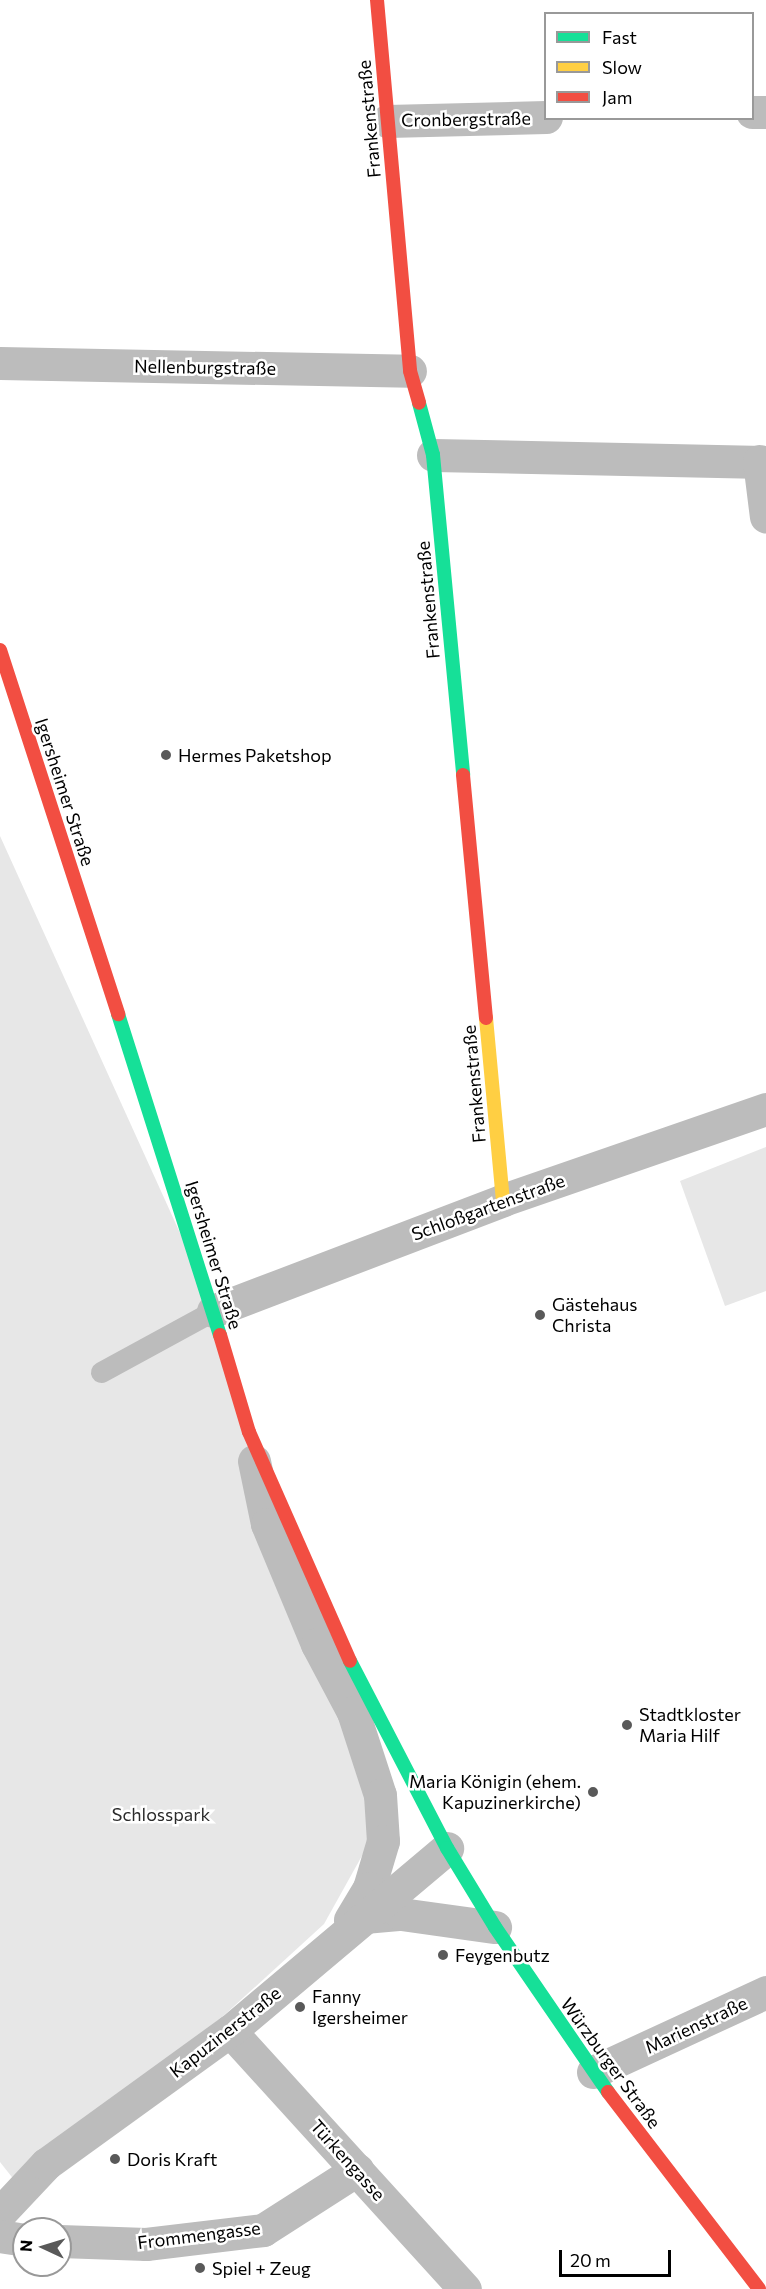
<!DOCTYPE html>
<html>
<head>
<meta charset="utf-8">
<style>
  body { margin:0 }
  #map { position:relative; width:766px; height:2289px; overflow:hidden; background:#fff; font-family:Commissioner,sans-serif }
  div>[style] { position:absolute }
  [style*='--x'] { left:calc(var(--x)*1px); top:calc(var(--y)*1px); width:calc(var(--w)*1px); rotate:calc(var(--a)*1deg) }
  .green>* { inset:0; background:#e7e7e7 }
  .lane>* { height:21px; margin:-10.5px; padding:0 10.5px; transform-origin:10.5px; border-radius:10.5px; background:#bcbcbc }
  .street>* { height:33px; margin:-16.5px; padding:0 16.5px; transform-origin:16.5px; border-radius:16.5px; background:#bcbcbc }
  .fast>* { height:14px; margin:-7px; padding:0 7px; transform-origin:7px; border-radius:7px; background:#16e098 }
  .slow>* { height:14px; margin:-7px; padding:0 7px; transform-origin:7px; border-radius:7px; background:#ffcf43 }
  .jam>* { height:14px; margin:-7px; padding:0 7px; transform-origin:7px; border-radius:7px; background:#f24e42 }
  .dots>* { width:16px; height:16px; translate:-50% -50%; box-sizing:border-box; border:3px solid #fff; border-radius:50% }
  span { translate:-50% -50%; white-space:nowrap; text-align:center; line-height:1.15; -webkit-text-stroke:5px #fff; paint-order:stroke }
  .street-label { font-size:18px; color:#000 }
  .poi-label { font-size:18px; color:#000 }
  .left { translate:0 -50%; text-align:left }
  .right { translate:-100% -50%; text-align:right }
  .park-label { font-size:18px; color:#2b2b2b }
  .legend { position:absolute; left:544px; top:12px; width:210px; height:108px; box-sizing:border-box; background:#fff; border:2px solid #999; margin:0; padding:8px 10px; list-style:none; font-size:18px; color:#000 }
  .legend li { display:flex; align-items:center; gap:12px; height:30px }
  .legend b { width:30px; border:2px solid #999 }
  .north { position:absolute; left:12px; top:2217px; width:60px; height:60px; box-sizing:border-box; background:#fff; border:2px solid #999; border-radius:50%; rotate:274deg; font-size:16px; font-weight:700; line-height:24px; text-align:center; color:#000 }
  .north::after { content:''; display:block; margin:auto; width:21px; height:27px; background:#595959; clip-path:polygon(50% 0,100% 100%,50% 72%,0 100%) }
  .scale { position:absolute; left:559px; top:2250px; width:112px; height:27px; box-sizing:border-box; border:3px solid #000; border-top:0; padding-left:8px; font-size:18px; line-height:21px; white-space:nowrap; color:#000; -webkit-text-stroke:4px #fff; paint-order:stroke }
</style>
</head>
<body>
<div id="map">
  <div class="green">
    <div style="clip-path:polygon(0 836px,209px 1297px,380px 1795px,368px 1845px,324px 1924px,221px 2018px,15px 2181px,0 2162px)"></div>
    <div style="clip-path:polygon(766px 1147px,766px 1291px,725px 1306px,680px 1181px)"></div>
  </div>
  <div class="lane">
    <div style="--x:101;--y:1372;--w:128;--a:-28.6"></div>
  </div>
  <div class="street">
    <div style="--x:752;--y:112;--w:14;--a:0"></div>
    <div style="--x:387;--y:121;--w:159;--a:-1.4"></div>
    <div style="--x:0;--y:363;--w:410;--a:1.1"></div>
    <div style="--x:433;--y:455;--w:333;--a:1.2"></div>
    <div style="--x:759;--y:461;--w:56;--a:82.9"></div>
    <div style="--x:213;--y:1311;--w:311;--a:-20.9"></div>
    <div style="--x:503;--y:1200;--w:278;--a:-19.1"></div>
    <div style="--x:254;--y:1461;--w:64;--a:78.3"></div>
    <div style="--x:267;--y:1524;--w:130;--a:67.4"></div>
    <div style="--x:317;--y:1644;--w:77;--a:62.1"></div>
    <div style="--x:353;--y:1712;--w:87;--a:72"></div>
    <div style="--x:380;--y:1795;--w:46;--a:86.3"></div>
    <div style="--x:383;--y:1841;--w:49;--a:106.6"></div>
    <div style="--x:369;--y:1888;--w:37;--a:121"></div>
    <div style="--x:364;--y:1917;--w:37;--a:-5"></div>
    <div style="--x:401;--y:1914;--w:95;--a:7.9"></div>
    <div style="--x:230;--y:2031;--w:349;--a:47.7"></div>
    <div style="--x:593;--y:2072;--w:191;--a:-24.8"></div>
    <div style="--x:0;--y:2213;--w:67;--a:-46.8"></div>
    <div style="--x:46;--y:2164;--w:227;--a:-35.9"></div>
    <div style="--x:230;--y:2031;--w:284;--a:-40.1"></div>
    <div style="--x:0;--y:2236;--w:24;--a:9"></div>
    <div style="--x:60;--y:2241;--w:86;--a:2"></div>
    <div style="--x:146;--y:2244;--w:118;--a:-6.8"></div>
    <div style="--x:263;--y:2230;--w:112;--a:-32.6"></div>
  </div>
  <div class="fast">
    <div style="--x:419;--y:403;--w:54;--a:74.9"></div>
    <div style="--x:433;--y:455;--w:321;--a:84.6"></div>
    <div style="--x:118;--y:1014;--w:337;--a:72.4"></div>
    <div style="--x:350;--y:1661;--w:211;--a:62.6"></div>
    <div style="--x:447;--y:1848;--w:92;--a:58.7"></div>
    <div style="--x:495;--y:1927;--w:200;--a:55.6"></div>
  </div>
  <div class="slow">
    <div style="--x:486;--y:1018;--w:183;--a:84.7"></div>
  </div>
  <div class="jam">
    <div style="--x:377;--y:0;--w:372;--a:84.9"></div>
    <div style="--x:410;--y:371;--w:33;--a:74"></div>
    <div style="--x:0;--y:650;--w:383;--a:72"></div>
    <div style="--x:463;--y:775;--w:244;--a:84.6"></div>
    <div style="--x:220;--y:1335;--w:101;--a:73.4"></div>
    <div style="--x:249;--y:1432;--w:250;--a:66.2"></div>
    <div style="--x:608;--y:2092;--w:248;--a:52.5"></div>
  </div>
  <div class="dots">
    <div style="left:166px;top:755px;background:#595959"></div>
    <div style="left:540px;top:1315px;background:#595959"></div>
    <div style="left:627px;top:1725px;background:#595959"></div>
    <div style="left:593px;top:1792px;background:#595959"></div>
    <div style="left:443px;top:1955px;background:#595959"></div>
    <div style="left:300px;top:2007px;background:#595959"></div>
    <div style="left:115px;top:2159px;background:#595959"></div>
    <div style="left:200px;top:2268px;background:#595959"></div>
  </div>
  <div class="street-label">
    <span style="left:369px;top:119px;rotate:-95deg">Frankenstraße</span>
    <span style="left:466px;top:119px;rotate:-1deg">Cronbergstraße</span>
    <span style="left:205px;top:367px;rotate:1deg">Nellenburgstraße</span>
    <span style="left:428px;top:600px;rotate:-95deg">Frankenstraße</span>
    <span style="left:65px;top:792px;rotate:72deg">Igersheimer Straße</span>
    <span style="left:474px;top:1084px;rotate:-95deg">Frankenstraße</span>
    <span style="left:488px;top:1207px;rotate:-20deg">Schloßgartenstraße</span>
    <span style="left:214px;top:1255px;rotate:73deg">Igersheimer Straße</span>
    <span style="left:696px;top:2025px;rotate:-25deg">Marienstraße</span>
    <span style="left:225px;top:2032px;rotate:-38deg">Kapuzinerstraße</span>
    <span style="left:611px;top:2063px;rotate:54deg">Würzburger Straße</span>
    <span style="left:348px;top:2160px;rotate:48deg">Türkengasse</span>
    <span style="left:199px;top:2235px;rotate:-7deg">Frommengasse</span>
  </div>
  <div class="poi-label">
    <span class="left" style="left:178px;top:755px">Hermes Paketshop</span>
    <span class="left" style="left:552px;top:1315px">Gästehaus<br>Christa</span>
    <span class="left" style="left:639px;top:1725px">Stadtkloster<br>Maria Hilf</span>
    <span class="right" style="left:581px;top:1792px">Maria Königin (ehem.<br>Kapuzinerkirche)</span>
    <span class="left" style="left:455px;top:1955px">Feygenbutz</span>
    <span class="left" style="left:312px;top:2007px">Fanny<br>Igersheimer</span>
    <span class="left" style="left:127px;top:2159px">Doris Kraft</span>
    <span class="left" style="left:212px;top:2268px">Spiel + Zeug</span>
  </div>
  <div class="park-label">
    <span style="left:161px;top:1814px">Schlosspark</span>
  </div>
  <ul class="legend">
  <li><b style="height:8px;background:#16e098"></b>Fast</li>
  <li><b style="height:8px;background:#ffcf43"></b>Slow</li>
  <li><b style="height:8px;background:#f24e42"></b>Jam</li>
  </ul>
  <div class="north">N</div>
  <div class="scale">20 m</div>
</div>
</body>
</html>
